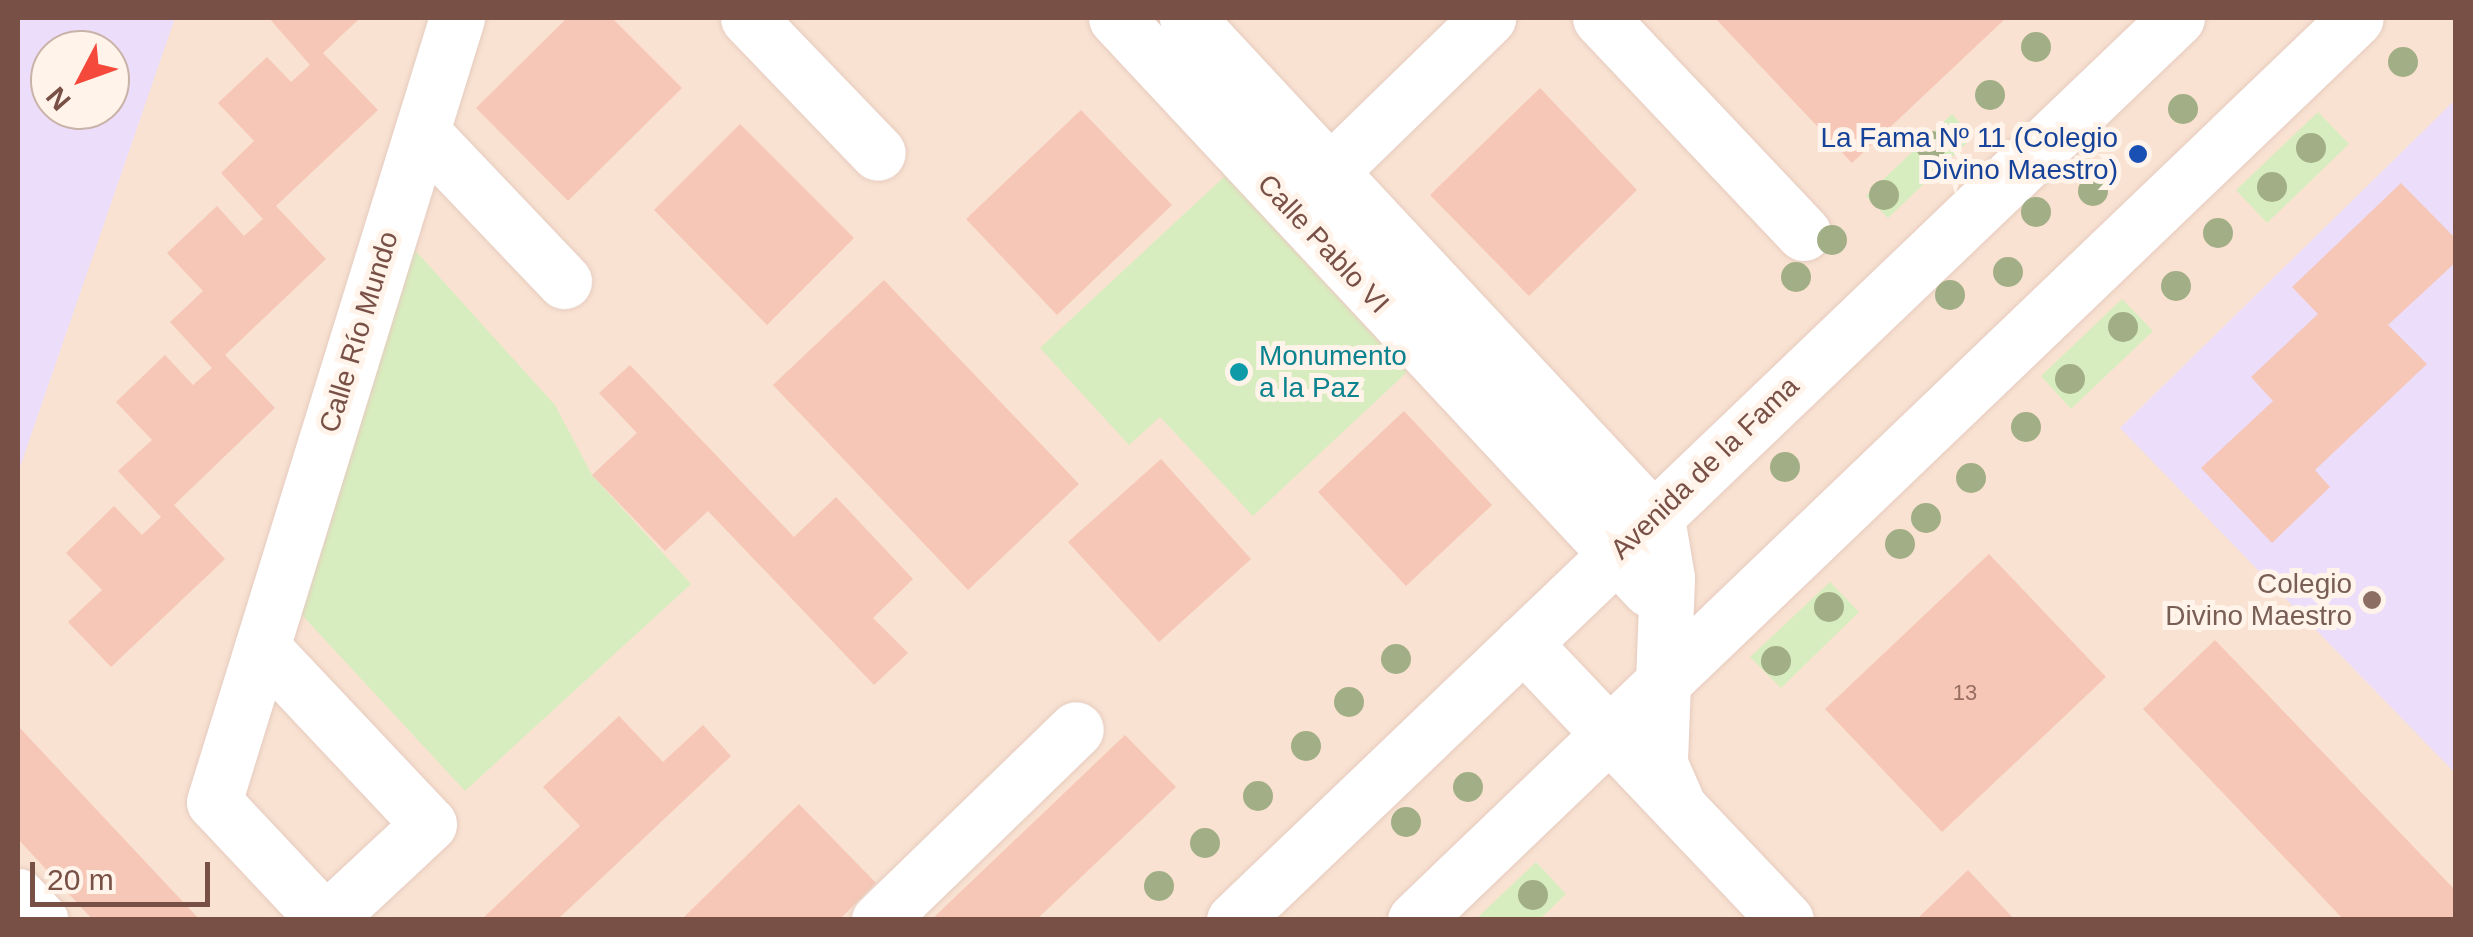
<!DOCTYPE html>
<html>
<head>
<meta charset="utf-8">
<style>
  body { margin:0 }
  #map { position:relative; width:2473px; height:937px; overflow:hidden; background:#feefe1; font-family:Arial,sans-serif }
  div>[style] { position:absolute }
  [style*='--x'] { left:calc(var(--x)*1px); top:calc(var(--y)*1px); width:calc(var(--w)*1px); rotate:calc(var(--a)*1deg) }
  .residential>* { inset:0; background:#f9e2d2 }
  .education>* { inset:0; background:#ecdefa }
  .green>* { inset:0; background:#d8edbf }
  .building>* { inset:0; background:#f6c6b6 }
  .roads { filter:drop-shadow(0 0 2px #e5cbbf) drop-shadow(0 0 2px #e5cbbf) }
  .street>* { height:55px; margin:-27.5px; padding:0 27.5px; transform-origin:27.5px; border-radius:27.5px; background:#fff }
  .secondary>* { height:55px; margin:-27.5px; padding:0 27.5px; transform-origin:27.5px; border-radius:27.5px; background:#fff }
  .trees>* { width:30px; height:30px; margin:-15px; border-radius:50%; background:#a2ae85 }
  .dots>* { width:28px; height:28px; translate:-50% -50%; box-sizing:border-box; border:5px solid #fff3ea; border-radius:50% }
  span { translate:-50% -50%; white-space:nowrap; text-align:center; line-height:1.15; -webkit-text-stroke:10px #fff3ea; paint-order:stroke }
  .number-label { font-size:22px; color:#986e62 }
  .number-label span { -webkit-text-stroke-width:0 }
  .transit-label { font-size:28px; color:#164399 }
  .right { translate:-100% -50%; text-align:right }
  .street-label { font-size:28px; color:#785046 }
  .culture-label { font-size:28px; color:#0d838f }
  .left { translate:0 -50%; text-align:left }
  .education-label { font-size:28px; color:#785e54 }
  .frame { position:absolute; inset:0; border:20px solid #785046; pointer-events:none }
  .north { position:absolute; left:30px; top:30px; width:100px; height:100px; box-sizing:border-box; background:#fff3ea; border:2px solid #c9b2a8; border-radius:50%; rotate:229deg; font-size:28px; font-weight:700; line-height:40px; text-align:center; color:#785046 }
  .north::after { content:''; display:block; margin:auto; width:35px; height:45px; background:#f4493b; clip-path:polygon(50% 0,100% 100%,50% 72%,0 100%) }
  .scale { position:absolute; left:30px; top:862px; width:180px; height:45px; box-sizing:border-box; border:5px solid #785046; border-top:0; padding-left:12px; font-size:30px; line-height:35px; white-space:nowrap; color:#785046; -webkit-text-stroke:8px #fff3ea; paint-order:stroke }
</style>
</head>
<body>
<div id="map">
  <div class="residential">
    <div style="clip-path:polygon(evenodd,18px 18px,2455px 18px,2455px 919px,18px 919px,18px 18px,50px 50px,110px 50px,110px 110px,50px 110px,50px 50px)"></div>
  </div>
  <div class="education">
    <div style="clip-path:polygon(evenodd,18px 18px,175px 18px,18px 473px,18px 18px,50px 50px,110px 50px,110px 110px,50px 110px,50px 50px)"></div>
    <div style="clip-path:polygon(2455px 100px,2455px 773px,2120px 428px)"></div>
  </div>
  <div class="green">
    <div style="clip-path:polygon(2318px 112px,2349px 144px,2267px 223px,2236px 190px)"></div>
    <div style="clip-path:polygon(1952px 114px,1973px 137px,1888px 218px,1866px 196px)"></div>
    <div style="clip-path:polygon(1225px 176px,1407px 372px,1253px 516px,1160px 417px,1129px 445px,1040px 348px)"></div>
    <div style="clip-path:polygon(414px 249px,555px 405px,592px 475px,691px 584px,465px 791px,302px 615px)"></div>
    <div style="clip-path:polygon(2122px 299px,2153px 331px,2071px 409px,2041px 376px)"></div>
    <div style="clip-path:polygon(1830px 582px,1859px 612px,1781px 688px,1750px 657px)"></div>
    <div style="clip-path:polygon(1536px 862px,1566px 894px,1540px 919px,1476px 919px)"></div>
  </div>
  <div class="building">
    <div style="clip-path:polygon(360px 18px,323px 53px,378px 110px,276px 206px,326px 259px,225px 355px,275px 408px,174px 505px,225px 559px,111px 667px,68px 622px,102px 590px,66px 553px,114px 506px,142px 535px,161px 517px,118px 471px,152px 440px,116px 402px,165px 355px,193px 385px,212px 368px,170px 322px,203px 291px,167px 253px,217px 206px,244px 236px,263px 219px,221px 173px,254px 141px,218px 103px,267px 57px,291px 82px,310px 65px,269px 18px)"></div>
    <div style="clip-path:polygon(567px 18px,612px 18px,682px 88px,568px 201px,476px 108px)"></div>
    <div style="clip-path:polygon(1715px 18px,2006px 18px,1852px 163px)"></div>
    <div style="clip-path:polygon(1540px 88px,1637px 190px,1529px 296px,1430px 195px)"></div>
    <div style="clip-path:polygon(1081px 110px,1172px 205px,1057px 315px,966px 219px)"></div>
    <div style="clip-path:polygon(740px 124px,854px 238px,767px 325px,654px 210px)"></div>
    <div style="clip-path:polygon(2401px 183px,2456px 239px,2456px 262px,2388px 325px,2427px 364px,2315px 470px,2330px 487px,2272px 543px,2201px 468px,2273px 401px,2251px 377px,2318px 314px,2292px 287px)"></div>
    <div style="clip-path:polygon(884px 280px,1079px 484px,968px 590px,773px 385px)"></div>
    <div style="clip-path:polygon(630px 365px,794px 537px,836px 497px,913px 579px,873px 618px,908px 653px,874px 685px,708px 511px,665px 551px,592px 475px,637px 433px,599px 393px)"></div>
    <div style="clip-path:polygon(1404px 411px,1492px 505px,1406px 586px,1318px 492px)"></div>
    <div style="clip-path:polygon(1161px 459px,1251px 559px,1159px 642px,1068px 542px)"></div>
    <div style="clip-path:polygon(1989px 554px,2106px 677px,1942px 832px,1825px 709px)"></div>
    <div style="clip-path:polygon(2215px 640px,2456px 891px,2456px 920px,2344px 920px,2143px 709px)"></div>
    <div style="clip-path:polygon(619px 716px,663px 762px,703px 725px,731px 756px,557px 920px,481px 920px,580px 826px,543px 787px)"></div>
    <div style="clip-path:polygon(18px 726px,200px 920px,93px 920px,18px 839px)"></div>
    <div style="clip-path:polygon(1125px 735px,1176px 787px,1036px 920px,931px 920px)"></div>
    <div style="clip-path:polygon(799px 804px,876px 883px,839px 920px,681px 920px)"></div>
    <div style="clip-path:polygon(1968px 870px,2015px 920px,1916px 920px)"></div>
  </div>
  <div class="roads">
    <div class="street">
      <div style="--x:748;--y:18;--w:187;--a:46.1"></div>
      <div style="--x:1116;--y:18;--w:781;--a:46.97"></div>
      <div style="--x:1187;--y:18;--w:691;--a:47.05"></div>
      <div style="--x:1658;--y:524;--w:55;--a:80.5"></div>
      <div style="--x:1667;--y:578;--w:186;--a:92.2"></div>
      <div style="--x:1660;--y:764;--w:47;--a:66.2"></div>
      <div style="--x:1600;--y:18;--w:296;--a:46.6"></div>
      <div style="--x:422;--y:132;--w:206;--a:46.4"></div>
      <div style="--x:1304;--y:197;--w:257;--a:-44.2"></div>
      <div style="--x:1523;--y:643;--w:382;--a:46.5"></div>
      <div style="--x:262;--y:647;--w:243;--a:46.7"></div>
      <div style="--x:429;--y:824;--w:141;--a:137"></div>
      <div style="--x:18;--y:896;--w:33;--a:47"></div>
      <div style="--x:325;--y:920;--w:162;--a:-133.2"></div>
      <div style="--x:214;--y:802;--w:821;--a:-72.78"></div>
      <div style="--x:879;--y:920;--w:274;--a:-44.1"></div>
      <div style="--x:1415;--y:920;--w:1303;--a:-43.79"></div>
    </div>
    <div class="secondary">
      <div style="--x:1234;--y:920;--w:1305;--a:-43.73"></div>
    </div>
  </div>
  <div class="trees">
    <div style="left:2036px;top:47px"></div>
    <div style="left:2403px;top:62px"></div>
    <div style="left:1990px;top:95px"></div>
    <div style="left:2183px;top:109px"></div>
    <div style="left:1931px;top:146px"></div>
    <div style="left:2311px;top:148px"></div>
    <div style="left:2272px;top:187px"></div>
    <div style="left:2093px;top:191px"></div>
    <div style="left:1884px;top:195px"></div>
    <div style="left:2036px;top:212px"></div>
    <div style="left:2218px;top:233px"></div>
    <div style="left:1832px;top:240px"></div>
    <div style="left:2008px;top:272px"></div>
    <div style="left:1796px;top:277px"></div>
    <div style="left:2176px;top:286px"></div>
    <div style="left:1950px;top:295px"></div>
    <div style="left:2123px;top:327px"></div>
    <div style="left:2070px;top:379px"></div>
    <div style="left:2026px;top:427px"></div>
    <div style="left:1785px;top:467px"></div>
    <div style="left:1971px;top:478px"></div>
    <div style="left:1926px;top:518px"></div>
    <div style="left:1900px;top:544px"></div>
    <div style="left:1829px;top:607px"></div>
    <div style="left:1396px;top:659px"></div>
    <div style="left:1776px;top:661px"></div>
    <div style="left:1349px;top:702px"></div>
    <div style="left:1306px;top:746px"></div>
    <div style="left:1468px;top:787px"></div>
    <div style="left:1258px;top:796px"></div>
    <div style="left:1406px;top:822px"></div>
    <div style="left:1205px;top:843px"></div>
    <div style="left:1159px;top:886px"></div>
    <div style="left:1533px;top:895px"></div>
  </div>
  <div class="dots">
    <div style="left:2138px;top:154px;background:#1a4fb4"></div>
    <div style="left:1239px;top:372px;background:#0f9aa8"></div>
    <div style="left:2372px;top:600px;background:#8d6e63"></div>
  </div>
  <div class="number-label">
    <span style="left:1965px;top:693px">13</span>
  </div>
  <div class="transit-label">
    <span class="right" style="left:2118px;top:154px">La Fama Nº 11 (Colegio<br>Divino Maestro)</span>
  </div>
  <div class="street-label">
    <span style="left:1323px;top:244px;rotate:47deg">Calle Pablo VI</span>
    <span style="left:359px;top:332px;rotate:-73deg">Calle Río Mundo</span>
    <span style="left:1705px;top:468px;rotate:-44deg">Avenida de la Fama</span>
  </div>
  <div class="culture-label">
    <span class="left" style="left:1259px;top:372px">Monumento<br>a la Paz</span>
  </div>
  <div class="education-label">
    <span class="right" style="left:2352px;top:600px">Colegio<br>Divino Maestro</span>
  </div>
  <div class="frame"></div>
  <div class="north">N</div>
  <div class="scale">20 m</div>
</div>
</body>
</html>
